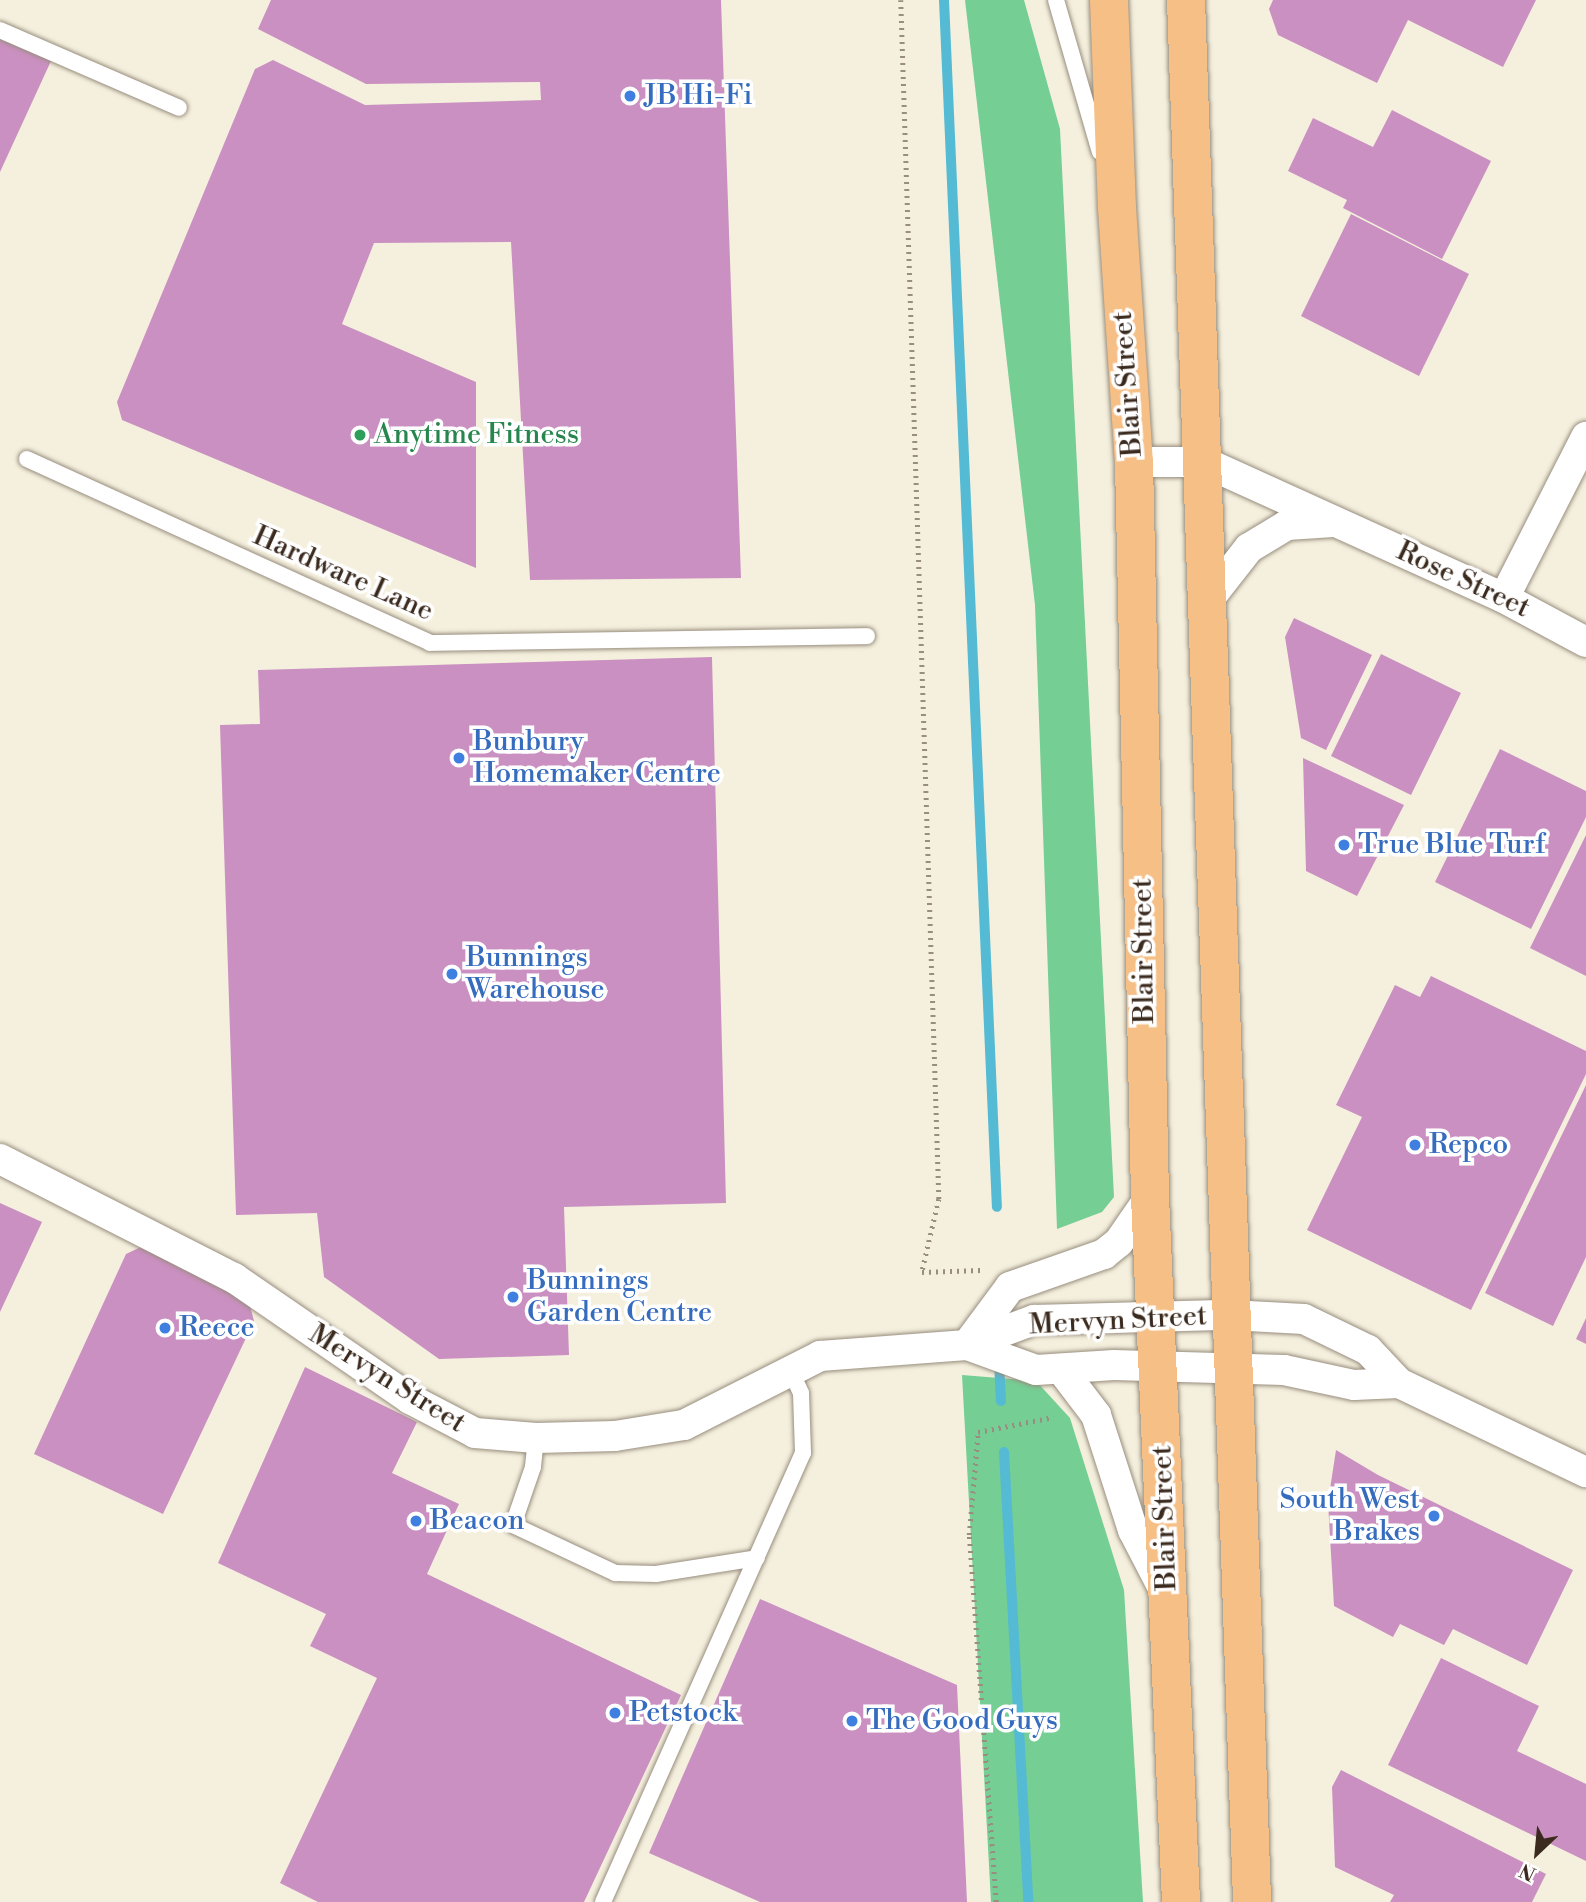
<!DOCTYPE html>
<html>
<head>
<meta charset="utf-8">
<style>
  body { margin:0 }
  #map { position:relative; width:1586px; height:1902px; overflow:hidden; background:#f5f0de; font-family:"Libre Bodoni",serif }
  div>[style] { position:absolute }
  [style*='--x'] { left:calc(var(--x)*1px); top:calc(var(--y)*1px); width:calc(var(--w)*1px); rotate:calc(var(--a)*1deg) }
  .green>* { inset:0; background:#75ce94 }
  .stream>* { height:10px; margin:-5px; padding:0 5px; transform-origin:5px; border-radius:5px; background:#55bad3 }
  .building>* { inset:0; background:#ca90c1 }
  .path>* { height:4.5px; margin-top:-2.25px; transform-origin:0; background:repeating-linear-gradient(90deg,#988d7e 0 2px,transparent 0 7px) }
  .roads { filter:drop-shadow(0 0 2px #988d7e) drop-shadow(0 0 2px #988d7e) }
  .service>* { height:16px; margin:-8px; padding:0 8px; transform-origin:8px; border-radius:8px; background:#fff }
  .minor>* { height:30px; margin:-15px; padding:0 15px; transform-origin:15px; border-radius:15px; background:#fff }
  .primary>* { height:38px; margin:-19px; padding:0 19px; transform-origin:19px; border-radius:19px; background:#f5bf86 }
  .dots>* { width:19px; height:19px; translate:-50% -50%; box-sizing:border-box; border:4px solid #fff; border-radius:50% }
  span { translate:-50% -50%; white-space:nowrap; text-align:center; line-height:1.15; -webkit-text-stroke:7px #fff; paint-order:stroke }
  .shop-label { font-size:28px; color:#366cbe }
  .left { translate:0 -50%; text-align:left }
  .right { translate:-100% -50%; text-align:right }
  .street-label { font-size:28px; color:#3b2a1e }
  .leisure-label { font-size:28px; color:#27864d }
  .north { position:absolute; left:1502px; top:1818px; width:70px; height:70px; -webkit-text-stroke:5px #fff; paint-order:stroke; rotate:206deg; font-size:19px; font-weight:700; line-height:28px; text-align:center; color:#3b2a1e }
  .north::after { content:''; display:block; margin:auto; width:24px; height:32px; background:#3b2a1e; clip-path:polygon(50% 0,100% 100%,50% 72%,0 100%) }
</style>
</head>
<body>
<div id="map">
  <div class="green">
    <div style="clip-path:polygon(965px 0,1024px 0,1060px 129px,1114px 1197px,1102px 1212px,1057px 1229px,1035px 605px)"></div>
    <div style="clip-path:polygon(962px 1375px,1036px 1381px,1070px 1418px,1124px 1590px,1143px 1902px,991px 1902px)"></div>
  </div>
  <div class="stream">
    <div style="--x:944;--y:0;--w:1208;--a:87.49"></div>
    <div style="--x:999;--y:1363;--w:38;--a:87"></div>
    <div style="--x:1004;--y:1452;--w:451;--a:86.9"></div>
  </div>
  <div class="building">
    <div style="clip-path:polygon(271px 0,721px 0,741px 578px,530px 580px,511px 242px,374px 243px,342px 324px,476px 382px,476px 568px,122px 420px,117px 402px,255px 69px,273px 60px,365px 105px,541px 100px,540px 82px,366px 84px,258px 29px)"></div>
    <div style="clip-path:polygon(1273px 0,1536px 0,1503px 67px,1408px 20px,1377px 83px,1278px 35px,1269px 9px)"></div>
    <div style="clip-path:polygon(0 39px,51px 61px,0 172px)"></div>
    <div style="clip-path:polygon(1392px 110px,1491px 161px,1442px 259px,1343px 208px,1347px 200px,1288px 171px,1313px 118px,1373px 147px)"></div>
    <div style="clip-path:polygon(1351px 214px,1469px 274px,1419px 376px,1301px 316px)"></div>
    <div style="clip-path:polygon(1294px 618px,1372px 655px,1326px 750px,1301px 738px,1285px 637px)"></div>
    <div style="clip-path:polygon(1381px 654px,1461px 693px,1411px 795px,1331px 756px)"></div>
    <div style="clip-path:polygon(712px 657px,726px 1203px,564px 1207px,569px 1355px,439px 1359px,324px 1277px,317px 1213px,236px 1215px,220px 725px,260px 724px,258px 670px)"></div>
    <div style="clip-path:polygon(1500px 749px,1586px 791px,1586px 817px,1531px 929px,1435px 882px)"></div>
    <div style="clip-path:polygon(1303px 758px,1404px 805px,1357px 896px,1306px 871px)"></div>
    <div style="clip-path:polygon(1586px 835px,1586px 976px,1530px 948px)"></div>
    <div style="clip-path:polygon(1431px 976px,1586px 1051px,1586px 1074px,1471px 1310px,1307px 1230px,1362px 1117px,1336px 1105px,1395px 985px,1420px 997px)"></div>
    <div style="clip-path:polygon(1586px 1085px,1586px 1257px,1553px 1326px,1485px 1293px)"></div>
    <div style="clip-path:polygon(0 1203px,42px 1222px,0 1312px)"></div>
    <div style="clip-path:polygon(145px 1245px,248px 1298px,254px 1321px,163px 1514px,34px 1454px,126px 1254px)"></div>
    <div style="clip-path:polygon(1586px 1318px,1586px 1344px,1576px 1339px)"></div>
    <div style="clip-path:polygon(305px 1367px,417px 1422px,392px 1473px,459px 1504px,427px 1574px,681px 1695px,584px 1902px,318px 1902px,280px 1883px,377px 1678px,310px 1646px,326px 1614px,218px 1563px)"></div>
    <div style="clip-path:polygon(1336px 1450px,1378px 1475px,1573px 1570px,1527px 1665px,1453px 1629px,1444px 1645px,1400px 1624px,1393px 1637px,1334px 1606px,1328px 1502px)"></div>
    <div style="clip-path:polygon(760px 1599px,957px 1685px,967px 1902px,760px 1902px,649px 1853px)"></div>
    <div style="clip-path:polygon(1441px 1658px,1539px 1706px,1517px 1751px,1586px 1784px,1586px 1861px,1388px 1765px)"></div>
    <div style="clip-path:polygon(1341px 1770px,1546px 1874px,1532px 1902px,1390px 1902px,1394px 1895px,1335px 1867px,1332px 1787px)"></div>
  </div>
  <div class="path">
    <div style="--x:901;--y:0;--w:1200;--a:88.18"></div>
    <div style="--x:939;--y:1199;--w:75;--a:103.1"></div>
    <div style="--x:922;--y:1272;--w:59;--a:-1.9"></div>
    <div style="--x:996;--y:1902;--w:368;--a:-94.2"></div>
    <div style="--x:969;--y:1535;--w:103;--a:-85"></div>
    <div style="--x:978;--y:1432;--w:77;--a:-11.2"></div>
  </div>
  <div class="roads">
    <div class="service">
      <div style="--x:1056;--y:0;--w:158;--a:73.9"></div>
      <div style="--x:0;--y:30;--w:195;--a:23.5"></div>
      <div style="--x:27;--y:459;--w:443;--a:24.5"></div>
      <div style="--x:430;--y:643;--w:437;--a:-0.9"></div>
      <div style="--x:536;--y:1438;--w:29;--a:96"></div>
      <div style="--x:533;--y:1467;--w:61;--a:109"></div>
      <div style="--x:513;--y:1525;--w:113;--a:25.2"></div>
      <div style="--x:615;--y:1573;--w:41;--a:1.4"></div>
      <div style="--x:656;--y:1574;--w:102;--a:-9"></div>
      <div style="--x:603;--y:1902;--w:492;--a:-66"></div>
      <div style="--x:803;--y:1453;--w:60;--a:-91.9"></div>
      <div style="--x:801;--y:1393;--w:26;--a:-115"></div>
    </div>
    <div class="minor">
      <div style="--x:1134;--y:462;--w:70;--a:0"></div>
      <div style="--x:1204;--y:462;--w:329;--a:24.4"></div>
      <div style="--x:1504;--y:598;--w:93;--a:28.2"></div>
      <div style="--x:1504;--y:598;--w:181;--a:-63"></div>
      <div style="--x:1209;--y:599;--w:65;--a:-51.9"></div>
      <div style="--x:1249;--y:548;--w:44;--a:-31.2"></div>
      <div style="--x:1287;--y:525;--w:46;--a:-3.7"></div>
      <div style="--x:0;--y:1159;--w:263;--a:27"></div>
      <div style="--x:234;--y:1278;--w:214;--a:34.5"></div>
      <div style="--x:410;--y:1399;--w:73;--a:27.6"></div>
      <div style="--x:475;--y:1433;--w:61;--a:4.7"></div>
      <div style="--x:536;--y:1438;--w:79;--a:-1.5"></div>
      <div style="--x:615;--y:1436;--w:70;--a:-9.1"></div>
      <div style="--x:684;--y:1425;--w:153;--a:-26.9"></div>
      <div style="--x:820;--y:1356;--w:147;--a:-4.3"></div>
      <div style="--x:967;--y:1345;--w:72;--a:-20.5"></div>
      <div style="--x:1034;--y:1320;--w:196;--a:-1.5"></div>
      <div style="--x:1230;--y:1315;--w:74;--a:3.1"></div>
      <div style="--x:1304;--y:1319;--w:71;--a:25.8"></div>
      <div style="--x:1368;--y:1350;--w:45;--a:46.8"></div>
      <div style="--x:1399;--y:1383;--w:207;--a:25.5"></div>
      <div style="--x:967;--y:1345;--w:73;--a:19.9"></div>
      <div style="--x:1036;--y:1370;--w:78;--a:-3.7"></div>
      <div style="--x:1114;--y:1365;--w:170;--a:1.7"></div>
      <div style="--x:1284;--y:1370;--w:72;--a:12.1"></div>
      <div style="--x:1354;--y:1385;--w:45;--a:-2.5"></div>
      <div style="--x:967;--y:1345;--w:72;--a:-53.4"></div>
      <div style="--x:1010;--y:1287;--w:100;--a:-19.3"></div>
      <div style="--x:1104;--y:1254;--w:19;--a:-39"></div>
      <div style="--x:1119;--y:1242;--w:55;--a:-55.4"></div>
      <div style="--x:1061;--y:1369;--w:58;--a:52.7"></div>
      <div style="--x:1096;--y:1415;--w:121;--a:72.2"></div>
      <div style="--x:1133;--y:1530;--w:68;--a:62.7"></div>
    </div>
    <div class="primary">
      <div style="--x:1109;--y:0;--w:208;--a:87.8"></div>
      <div style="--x:1117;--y:208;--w:255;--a:86.2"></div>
      <div style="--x:1134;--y:462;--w:735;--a:88.75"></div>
      <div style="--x:1150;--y:1197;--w:706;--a:87.48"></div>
      <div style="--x:1186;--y:0;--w:1903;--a:88.01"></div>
    </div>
  </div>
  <div class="dots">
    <div style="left:630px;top:96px;background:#3f7fe0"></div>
    <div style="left:360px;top:435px;background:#2e9e5b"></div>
    <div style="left:459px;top:758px;background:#3f7fe0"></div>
    <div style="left:1344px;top:845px;background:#3f7fe0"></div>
    <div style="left:452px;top:974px;background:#3f7fe0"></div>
    <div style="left:1415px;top:1145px;background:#3f7fe0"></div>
    <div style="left:513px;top:1297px;background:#3f7fe0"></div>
    <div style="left:165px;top:1328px;background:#3f7fe0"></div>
    <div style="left:1434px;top:1516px;background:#3f7fe0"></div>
    <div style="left:416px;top:1521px;background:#3f7fe0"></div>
    <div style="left:615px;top:1713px;background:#3f7fe0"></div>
    <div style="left:852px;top:1721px;background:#3f7fe0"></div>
  </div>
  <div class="shop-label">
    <span class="left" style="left:644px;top:96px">JB Hi-Fi</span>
    <span class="left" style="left:473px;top:758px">Bunbury<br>Homemaker Centre</span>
    <span class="left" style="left:1358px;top:845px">True Blue Turf</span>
    <span class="left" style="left:466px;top:974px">Bunnings<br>Warehouse</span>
    <span class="left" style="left:1429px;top:1145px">Repco</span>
    <span class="left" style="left:527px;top:1297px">Bunnings<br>Garden Centre</span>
    <span class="left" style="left:179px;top:1328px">Reece</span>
    <span class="right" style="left:1420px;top:1516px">South West<br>Brakes</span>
    <span class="left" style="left:430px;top:1521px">Beacon</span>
    <span class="left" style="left:629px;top:1713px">Petstock</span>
    <span class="left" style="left:866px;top:1721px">The Good Guys</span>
  </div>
  <div class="street-label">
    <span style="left:1128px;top:384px;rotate:-94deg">Blair Street</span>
    <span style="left:343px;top:574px;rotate:24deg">Hardware Lane</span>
    <span style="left:1463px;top:580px;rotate:25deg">Rose Street</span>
    <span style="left:1144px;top:951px;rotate:-91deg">Blair Street</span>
    <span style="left:1118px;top:1321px;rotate:-3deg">Mervyn Street</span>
    <span style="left:387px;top:1379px;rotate:32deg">Mervyn Street</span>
    <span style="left:1165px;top:1518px;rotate:-92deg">Blair Street</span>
  </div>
  <div class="leisure-label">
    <span class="left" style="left:374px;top:435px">Anytime Fitness</span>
  </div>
  <div class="north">N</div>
</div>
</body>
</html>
